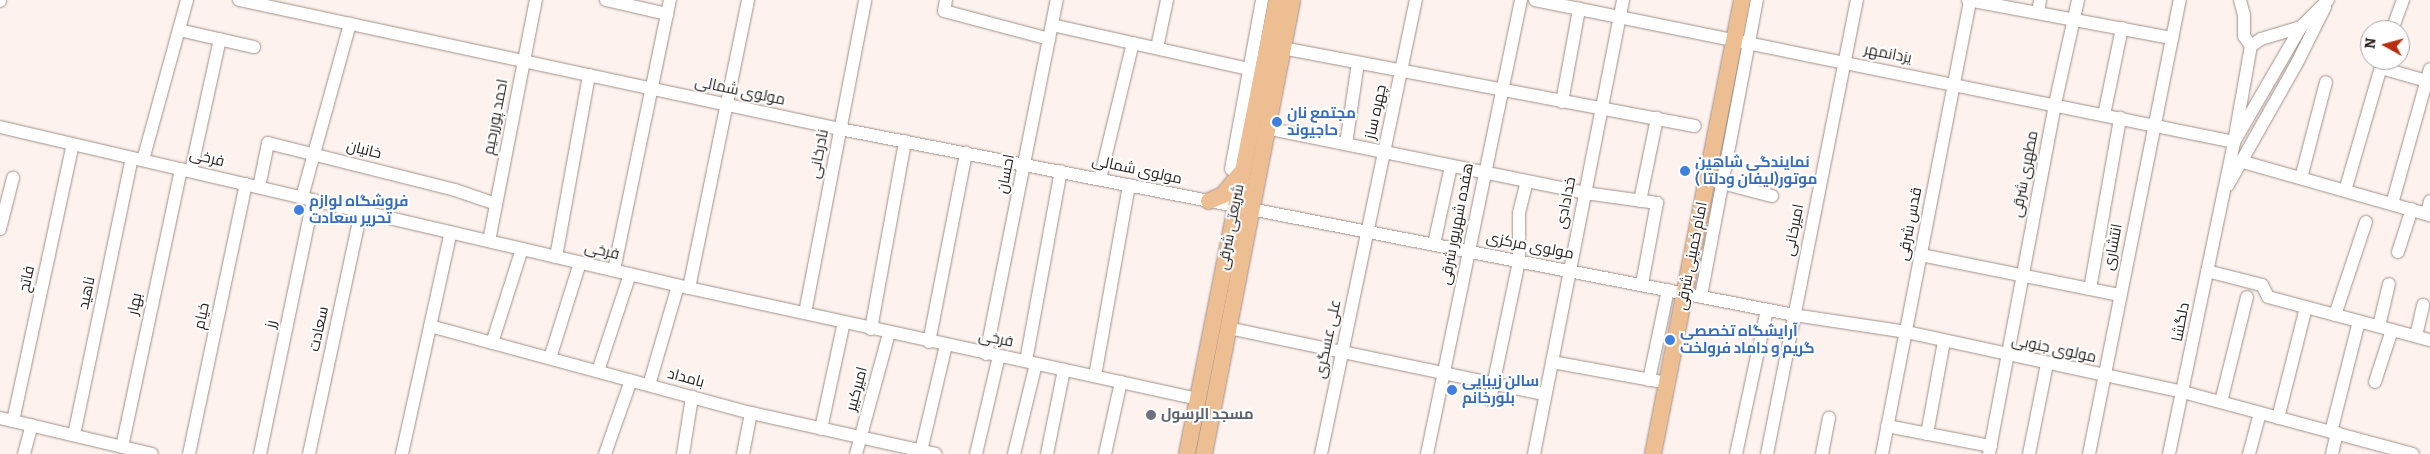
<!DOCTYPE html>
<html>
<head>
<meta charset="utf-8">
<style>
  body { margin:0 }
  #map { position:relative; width:2430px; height:454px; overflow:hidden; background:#fdf2ee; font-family:Bitter,Cairo,serif }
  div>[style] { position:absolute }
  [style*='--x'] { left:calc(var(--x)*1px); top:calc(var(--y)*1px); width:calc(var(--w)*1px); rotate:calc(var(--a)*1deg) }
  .roads { filter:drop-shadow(0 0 1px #a1908a) drop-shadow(0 0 1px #a1908a) }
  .minor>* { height:12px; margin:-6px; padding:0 6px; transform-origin:6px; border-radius:6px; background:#fff }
  .major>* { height:16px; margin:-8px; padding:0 8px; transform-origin:8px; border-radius:8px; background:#edbe91 }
  .dots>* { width:14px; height:14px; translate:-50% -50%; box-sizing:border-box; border:2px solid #fff; border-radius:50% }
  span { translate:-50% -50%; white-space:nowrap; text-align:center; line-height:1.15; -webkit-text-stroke:4px #fff; paint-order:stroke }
  .street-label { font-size:15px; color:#27201e }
  .shop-label { font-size:15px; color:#366cbe; font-weight:700 }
  .left { translate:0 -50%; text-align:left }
  .worship-label { font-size:15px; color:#5b616d; font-weight:700 }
  .north { position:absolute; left:2360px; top:20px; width:50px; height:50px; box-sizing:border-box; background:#fff; border:1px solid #a9a6a5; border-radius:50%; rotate:277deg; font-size:14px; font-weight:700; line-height:20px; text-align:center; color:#27201e }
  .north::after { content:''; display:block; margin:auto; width:18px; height:22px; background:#b82d10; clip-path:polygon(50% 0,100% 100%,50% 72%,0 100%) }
</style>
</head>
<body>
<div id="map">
  <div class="roads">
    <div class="minor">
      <div style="--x:239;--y:0;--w:615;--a:12.11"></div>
      <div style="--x:840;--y:129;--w:972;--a:11.03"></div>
      <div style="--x:1794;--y:315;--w:113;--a:8.6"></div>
      <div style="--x:1906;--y:332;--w:283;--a:12.2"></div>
      <div style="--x:2183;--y:392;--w:238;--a:15.1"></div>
      <div style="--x:606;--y:0;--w:63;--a:12.9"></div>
      <div style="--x:946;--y:0;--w:11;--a:100"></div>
      <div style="--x:944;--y:11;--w:109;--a:14.9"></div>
      <div style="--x:1535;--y:0;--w:713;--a:11.48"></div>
      <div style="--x:2234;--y:142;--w:97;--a:-80"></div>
      <div style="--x:2251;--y:46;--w:12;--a:-35"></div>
      <div style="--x:2261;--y:39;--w:42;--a:-16.7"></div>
      <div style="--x:1968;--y:0;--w:208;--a:10.6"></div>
      <div style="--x:2240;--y:0;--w:16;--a:75"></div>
      <div style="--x:2244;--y:15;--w:21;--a:90"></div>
      <div style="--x:2244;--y:36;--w:12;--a:55"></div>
      <div style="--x:0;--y:1;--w:1;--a:-90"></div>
      <div style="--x:2038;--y:13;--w:13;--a:-81"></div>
      <div style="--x:1052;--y:25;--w:202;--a:12.6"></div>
      <div style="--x:179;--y:30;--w:77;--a:12.8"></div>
      <div style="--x:2392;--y:30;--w:32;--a:-70"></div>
      <div style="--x:1157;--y:48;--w:49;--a:-78.2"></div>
      <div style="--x:1282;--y:48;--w:420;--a:10.7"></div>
      <div style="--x:2381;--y:68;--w:51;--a:15.9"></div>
      <div style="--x:1562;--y:102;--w:95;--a:-79.6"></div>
      <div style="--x:2104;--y:115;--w:89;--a:-78.3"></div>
      <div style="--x:0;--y:127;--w:708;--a:13.15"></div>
      <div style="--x:689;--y:288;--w:521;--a:12.3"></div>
      <div style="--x:1266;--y:128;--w:326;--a:11.5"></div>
      <div style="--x:1585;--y:193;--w:73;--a:7.9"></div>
      <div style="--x:1657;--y:203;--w:82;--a:100.5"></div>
      <div style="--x:1346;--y:144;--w:82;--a:-81.6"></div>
      <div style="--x:143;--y:160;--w:166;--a:-74.6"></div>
      <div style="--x:2240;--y:161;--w:198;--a:15.9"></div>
      <div style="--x:1231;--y:169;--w:172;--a:-79.6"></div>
      <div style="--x:191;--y:171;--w:135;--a:-77.6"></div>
      <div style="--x:2301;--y:178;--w:99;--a:-75.4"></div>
      <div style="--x:1100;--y:179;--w:140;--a:-76.4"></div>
      <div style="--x:1714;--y:181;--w:60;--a:14.5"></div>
      <div style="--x:2228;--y:185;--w:140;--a:-60.5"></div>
      <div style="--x:2297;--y:63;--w:63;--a:-63.4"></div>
      <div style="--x:259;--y:187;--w:45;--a:-78.4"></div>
      <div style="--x:268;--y:143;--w:193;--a:14.1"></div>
      <div style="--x:455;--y:190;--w:43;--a:18.9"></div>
      <div style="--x:2345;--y:191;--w:136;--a:-73.8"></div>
      <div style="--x:302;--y:197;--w:180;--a:-74.5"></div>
      <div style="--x:1640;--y:201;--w:85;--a:-78.4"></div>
      <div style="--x:2392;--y:204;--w:140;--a:-74.3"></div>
      <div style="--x:2427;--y:214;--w:13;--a:-77"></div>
      <div style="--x:0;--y:229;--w:53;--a:-75.7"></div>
      <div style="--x:489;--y:241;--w:246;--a:-79"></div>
      <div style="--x:1434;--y:244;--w:80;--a:-77.7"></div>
      <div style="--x:2398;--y:252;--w:45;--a:-72"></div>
      <div style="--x:1921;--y:255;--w:203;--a:11.4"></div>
      <div style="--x:556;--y:257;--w:185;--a:-79.7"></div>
      <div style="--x:614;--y:270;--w:276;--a:-78.3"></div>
      <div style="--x:2207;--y:271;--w:57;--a:14.3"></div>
      <div style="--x:2262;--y:285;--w:13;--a:63"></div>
      <div style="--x:2268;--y:297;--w:168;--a:14.9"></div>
      <div style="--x:689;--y:288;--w:294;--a:-78.4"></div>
      <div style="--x:2090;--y:289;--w:174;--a:-80"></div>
      <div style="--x:1701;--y:296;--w:301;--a:-79.3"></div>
      <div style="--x:805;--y:313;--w:319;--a:-79.1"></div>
      <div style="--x:2335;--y:315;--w:98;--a:-71.6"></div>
      <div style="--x:430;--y:326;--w:333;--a:15.2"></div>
      <div style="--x:751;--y:413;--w:189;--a:12.5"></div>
      <div style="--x:2379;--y:326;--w:43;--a:-76.6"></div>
      <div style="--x:1228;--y:328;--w:324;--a:11.8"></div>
      <div style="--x:871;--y:329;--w:191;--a:-79.7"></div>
      <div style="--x:2416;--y:336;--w:32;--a:-77"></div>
      <div style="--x:929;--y:342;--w:193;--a:-78.9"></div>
      <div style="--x:492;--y:343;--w:99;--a:-72.3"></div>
      <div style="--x:986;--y:354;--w:361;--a:-78.7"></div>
      <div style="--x:550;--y:358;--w:100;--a:-72.5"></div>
      <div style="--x:1026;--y:361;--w:193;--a:-79.6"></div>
      <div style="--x:1552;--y:362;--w:117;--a:10.3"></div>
      <div style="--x:598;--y:371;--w:102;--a:-71.7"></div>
      <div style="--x:1095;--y:376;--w:194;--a:-79.9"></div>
      <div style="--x:1649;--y:380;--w:92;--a:-78.1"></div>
      <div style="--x:2375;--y:382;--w:55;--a:-71.9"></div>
      <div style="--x:649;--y:385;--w:103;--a:-73.7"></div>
      <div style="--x:1490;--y:400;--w:142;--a:-78.2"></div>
      <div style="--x:1519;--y:261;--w:48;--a:-90"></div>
      <div style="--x:1519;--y:213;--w:32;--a:-76"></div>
      <div style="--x:2221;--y:402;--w:108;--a:-76.1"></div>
      <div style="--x:0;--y:418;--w:156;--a:13.3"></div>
      <div style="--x:2278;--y:418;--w:114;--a:-75.8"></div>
      <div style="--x:13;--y:421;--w:283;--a:-77.8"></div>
      <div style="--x:1887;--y:426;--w:106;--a:10.9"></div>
      <div style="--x:821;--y:429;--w:109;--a:-77.9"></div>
      <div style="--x:2331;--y:432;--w:114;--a:-75.8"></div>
      <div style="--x:1927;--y:434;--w:95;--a:-79.6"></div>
      <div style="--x:74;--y:435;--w:283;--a:-78.2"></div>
      <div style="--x:122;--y:447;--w:284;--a:-78"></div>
      <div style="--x:921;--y:451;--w:109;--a:-76.7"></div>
      <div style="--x:24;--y:454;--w:30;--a:-75"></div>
      <div style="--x:189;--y:454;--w:276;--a:-78.1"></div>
      <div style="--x:260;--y:454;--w:259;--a:-78.2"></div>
      <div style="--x:309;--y:454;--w:249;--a:-77.9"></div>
      <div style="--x:402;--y:454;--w:227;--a:-77.6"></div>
      <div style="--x:605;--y:454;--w:78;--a:-70.6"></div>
      <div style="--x:683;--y:454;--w:58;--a:-81"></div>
      <div style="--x:743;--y:454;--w:42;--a:-79"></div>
      <div style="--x:856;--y:454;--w:125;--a:-74.7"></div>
      <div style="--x:976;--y:454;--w:101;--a:-76.8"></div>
      <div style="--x:1014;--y:454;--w:93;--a:-76.3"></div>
      <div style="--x:1047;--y:454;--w:86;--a:-78.6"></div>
      <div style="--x:1105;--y:454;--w:74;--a:-77.5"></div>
      <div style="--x:1321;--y:454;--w:464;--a:-78.2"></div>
      <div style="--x:1427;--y:454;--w:464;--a:-78.3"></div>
      <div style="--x:1534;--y:454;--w:463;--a:-78.9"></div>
      <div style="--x:1736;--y:454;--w:147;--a:-77.9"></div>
      <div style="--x:1767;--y:454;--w:463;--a:-78.8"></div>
      <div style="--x:1822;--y:454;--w:37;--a:-79"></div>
      <div style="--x:1882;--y:454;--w:462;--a:-79"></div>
      <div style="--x:1989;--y:454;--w:356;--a:-79.3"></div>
      <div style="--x:2055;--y:104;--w:107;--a:-77.5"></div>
      <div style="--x:2029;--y:454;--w:92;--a:-78.7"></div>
      <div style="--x:2089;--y:454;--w:463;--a:-78.7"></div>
      <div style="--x:2169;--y:454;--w:319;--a:-78.2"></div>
      <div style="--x:2234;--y:142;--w:133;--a:-59.8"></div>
      <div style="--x:2301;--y:27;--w:38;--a:-45"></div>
      <div style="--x:2249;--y:454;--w:42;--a:-75"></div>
      <div style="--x:2332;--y:454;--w:22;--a:-77"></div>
    </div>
    <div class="major">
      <div style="--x:1209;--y:201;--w:15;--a:-23"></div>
      <div style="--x:1223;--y:195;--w:27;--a:-51"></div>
      <div style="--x:1187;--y:454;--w:463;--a:-78.8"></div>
      <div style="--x:1204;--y:454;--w:462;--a:-79"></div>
      <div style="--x:1653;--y:454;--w:463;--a:-78.9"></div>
    </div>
  </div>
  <div class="dots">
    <div style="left:1277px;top:122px;background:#3f7fe0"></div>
    <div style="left:1685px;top:171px;background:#3f7fe0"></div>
    <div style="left:299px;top:210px;background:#3f7fe0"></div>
    <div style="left:1670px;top:340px;background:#3f7fe0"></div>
    <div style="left:1452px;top:390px;background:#3f7fe0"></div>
    <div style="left:1151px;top:415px;background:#6b7280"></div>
  </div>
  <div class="street-label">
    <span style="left:1888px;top:54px;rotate:11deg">یزدانمهر</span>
    <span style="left:740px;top:91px;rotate:12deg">مولوی شمالی</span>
    <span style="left:1376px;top:112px;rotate:-78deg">چهره ساز</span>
    <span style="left:496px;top:117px;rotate:-79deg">احمد پوررحیم</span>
    <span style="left:364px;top:150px;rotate:14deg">خانیان</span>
    <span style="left:819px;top:154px;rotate:-79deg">نادرخانی</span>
    <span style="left:207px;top:158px;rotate:13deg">فرخی</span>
    <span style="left:1137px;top:170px;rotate:12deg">مولوی شمالی</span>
    <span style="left:1006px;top:174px;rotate:-79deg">احسان</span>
    <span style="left:2025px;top:174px;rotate:-79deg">مطهری شرقی</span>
    <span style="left:1566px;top:203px;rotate:-79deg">خدادادی</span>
    <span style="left:1457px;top:224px;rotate:-79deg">هفده شهریور شرقی</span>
    <span style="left:1910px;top:224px;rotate:-79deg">قدس شرقی</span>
    <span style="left:1231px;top:227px;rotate:-79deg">شریعتی شرقی</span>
    <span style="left:1794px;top:230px;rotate:-79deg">امیرخانی</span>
    <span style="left:1530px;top:246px;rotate:11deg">مولوی مرکزی</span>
    <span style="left:2113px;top:247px;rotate:-79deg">انتشاری</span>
    <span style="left:602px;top:251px;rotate:13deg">فرخی</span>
    <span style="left:1692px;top:256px;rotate:-79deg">امام خمینی شرقی</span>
    <span style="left:27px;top:279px;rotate:-78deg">فاتح</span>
    <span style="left:87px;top:293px;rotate:-78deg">ناهید</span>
    <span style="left:135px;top:304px;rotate:-78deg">بهار</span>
    <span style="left:202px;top:316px;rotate:-78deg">خیام</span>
    <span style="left:2181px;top:322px;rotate:-79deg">دلگشا</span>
    <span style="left:271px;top:324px;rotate:-78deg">رز</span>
    <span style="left:319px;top:329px;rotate:-78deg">سعادت</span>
    <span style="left:996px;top:339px;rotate:11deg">فرخی</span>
    <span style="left:1328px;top:339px;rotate:-78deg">علی عسگری</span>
    <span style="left:2054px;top:349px;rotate:12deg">مولوی جنوبی</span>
    <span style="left:686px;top:378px;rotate:15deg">بامداد</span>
    <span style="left:857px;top:389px;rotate:-75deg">امیرکبیر</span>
  </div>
  <div class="shop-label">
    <span class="left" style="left:1287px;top:122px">مجتمع نان<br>حاجیوند</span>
    <span class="left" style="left:1695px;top:171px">نمایندگی شاهین<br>موتور(لیفان ودلتا )</span>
    <span class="left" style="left:309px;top:210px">فروشگاه لوازم<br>تحریر سعادت</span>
    <span class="left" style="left:1680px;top:340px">آرایشگاه تخصصی<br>گریم و داماد فرولخت</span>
    <span class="left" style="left:1462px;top:390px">سالن زیبایی<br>بلورخانم</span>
  </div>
  <div class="worship-label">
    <span class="left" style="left:1161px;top:415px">مسجد الرسول</span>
  </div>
  <div class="north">N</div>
</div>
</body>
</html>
